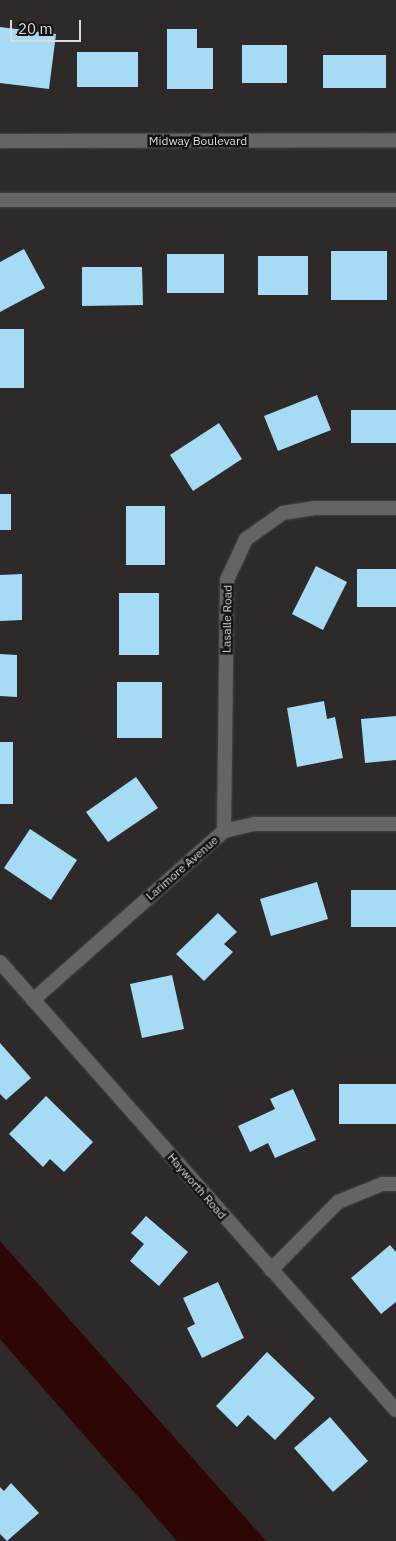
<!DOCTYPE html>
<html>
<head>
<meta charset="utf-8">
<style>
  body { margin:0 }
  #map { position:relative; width:396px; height:1541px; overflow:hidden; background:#2d2a29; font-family:"IBM Plex Sans",sans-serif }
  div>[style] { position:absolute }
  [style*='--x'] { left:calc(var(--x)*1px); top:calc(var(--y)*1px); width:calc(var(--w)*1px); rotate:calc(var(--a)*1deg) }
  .water>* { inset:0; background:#2e0604 }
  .building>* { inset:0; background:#a5dbf5 }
  .roads { filter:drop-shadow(0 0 1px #494646) drop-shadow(0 0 1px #494646) }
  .minor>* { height:14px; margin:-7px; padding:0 7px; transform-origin:7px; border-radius:7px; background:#676362 }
  .tertiary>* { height:14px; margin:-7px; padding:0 7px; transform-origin:7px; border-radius:7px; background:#676362 }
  span { translate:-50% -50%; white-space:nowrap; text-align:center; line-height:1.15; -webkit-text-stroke:5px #141313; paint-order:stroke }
  .street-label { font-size:12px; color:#dddbdb }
  .scale { position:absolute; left:10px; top:20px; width:71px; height:22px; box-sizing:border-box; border:2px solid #dddbdb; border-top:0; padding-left:6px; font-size:15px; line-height:18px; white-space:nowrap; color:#dddbdb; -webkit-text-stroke:4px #141313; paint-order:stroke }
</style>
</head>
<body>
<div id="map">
  <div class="water">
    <div style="clip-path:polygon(0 1241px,266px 1541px,177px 1541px,0 1339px)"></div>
  </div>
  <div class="building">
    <div style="clip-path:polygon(0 27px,56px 34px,49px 89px,0 83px)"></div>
    <div style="clip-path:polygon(167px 29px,197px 29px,197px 48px,213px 48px,213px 89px,167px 89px)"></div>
    <div style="clip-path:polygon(242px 45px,287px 45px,287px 83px,242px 83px)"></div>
    <div style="clip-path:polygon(77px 52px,138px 52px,138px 87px,77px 87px)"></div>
    <div style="clip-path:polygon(323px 55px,386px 55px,386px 88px,323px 88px)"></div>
    <div style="clip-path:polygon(24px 249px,45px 288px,0 312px,0 262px)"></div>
    <div style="clip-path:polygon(331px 251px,387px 251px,387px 300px,331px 300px)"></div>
    <div style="clip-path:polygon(167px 254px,224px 254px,224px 293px,167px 293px)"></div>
    <div style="clip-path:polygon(258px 256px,308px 256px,308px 295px,258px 295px)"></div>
    <div style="clip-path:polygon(82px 267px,142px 267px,143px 305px,82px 306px)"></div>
    <div style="clip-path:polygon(0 329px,24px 329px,24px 388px,0 388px)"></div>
    <div style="clip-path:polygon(317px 395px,331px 430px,278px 451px,264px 416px)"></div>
    <div style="clip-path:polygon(351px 410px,396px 410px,396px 443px,351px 443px)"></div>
    <div style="clip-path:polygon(219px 423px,242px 459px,193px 491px,170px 455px)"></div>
    <div style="clip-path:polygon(0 494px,11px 494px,11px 530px,0 530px)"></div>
    <div style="clip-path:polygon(126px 506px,165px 506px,165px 565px,126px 565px)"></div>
    <div style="clip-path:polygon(316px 566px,347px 582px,323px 630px,292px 614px)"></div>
    <div style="clip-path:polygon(357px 569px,396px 569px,396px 607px,357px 607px)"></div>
    <div style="clip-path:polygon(22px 574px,22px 620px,0 621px,0 575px)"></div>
    <div style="clip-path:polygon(119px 593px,159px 593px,159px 655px,119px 655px)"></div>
    <div style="clip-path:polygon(0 654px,17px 655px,17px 697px,0 696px)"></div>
    <div style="clip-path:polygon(117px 682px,162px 682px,162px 738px,117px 738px)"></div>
    <div style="clip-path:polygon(324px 701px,327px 719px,335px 717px,343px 758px,297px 767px,287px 708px)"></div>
    <div style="clip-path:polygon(396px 716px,396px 760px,365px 763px,361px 719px)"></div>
    <div style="clip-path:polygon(0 742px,13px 742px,13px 804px,0 804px)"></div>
    <div style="clip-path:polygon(136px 777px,158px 808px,108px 842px,86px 812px)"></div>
    <div style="clip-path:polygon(30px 829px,77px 860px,51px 900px,4px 868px)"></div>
    <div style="clip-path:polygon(317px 882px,328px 919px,271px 936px,260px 899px)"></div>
    <div style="clip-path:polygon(351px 890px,396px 890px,396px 927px,351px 927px)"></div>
    <div style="clip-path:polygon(218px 913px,237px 932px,224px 944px,233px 952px,204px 981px,176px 954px)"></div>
    <div style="clip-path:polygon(172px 975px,184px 1029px,142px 1038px,130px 984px)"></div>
    <div style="clip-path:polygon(0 1043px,31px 1078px,6px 1100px,0 1094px)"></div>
    <div style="clip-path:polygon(339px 1084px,396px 1084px,396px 1124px,339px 1124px)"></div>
    <div style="clip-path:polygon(293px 1089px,316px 1140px,275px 1158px,268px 1143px,250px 1152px,238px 1126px,275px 1109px,270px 1099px)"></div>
    <div style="clip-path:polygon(46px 1096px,93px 1142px,64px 1172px,50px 1159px,43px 1167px,9px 1134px)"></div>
    <div style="clip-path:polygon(146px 1216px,188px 1252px,159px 1286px,130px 1261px,144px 1244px,131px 1233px)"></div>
    <div style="clip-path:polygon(390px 1245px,396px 1252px,396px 1302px,381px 1314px,351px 1278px)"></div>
    <div style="clip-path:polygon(218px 1282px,244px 1338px,202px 1358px,187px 1328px,195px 1324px,183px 1298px)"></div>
    <div style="clip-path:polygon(267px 1352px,315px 1398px,275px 1440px,248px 1415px,237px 1427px,216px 1406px)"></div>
    <div style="clip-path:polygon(330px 1417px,368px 1461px,333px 1492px,294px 1448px)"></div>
    <div style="clip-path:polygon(11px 1483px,39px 1513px,7px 1541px,0 1534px,0 1487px,4px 1491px)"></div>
  </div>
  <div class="roads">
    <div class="minor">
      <div style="--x:224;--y:831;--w:251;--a:-89.3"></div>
      <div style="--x:227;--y:580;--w:45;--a:-65.1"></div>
      <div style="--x:246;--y:539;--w:45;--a:-35.1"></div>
      <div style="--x:283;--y:513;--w:30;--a:-9"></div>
      <div style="--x:313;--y:508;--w:83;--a:0"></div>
      <div style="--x:0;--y:962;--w:598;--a:48.53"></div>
      <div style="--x:33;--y:1000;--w:255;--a:-41.5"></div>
      <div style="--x:224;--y:831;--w:32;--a:-13"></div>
      <div style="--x:255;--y:824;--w:141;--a:0"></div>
      <div style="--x:271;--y:1270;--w:95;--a:-45.4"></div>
      <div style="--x:338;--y:1202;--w:48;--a:-22.2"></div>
      <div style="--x:382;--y:1184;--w:14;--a:0"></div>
    </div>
    <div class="tertiary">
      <div style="--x:0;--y:141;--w:396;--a:-0.1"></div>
      <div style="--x:0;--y:200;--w:396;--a:0"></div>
    </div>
  </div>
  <div class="street-label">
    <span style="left:198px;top:141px">Midway Boulevard</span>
    <span style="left:227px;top:619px;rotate:-89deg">Lasalle Road</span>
    <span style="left:182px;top:868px;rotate:-41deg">Larimore Avenue</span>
    <span style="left:197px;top:1186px;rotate:49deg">Hayworth Road</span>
  </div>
  <div class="scale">20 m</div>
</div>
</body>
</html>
